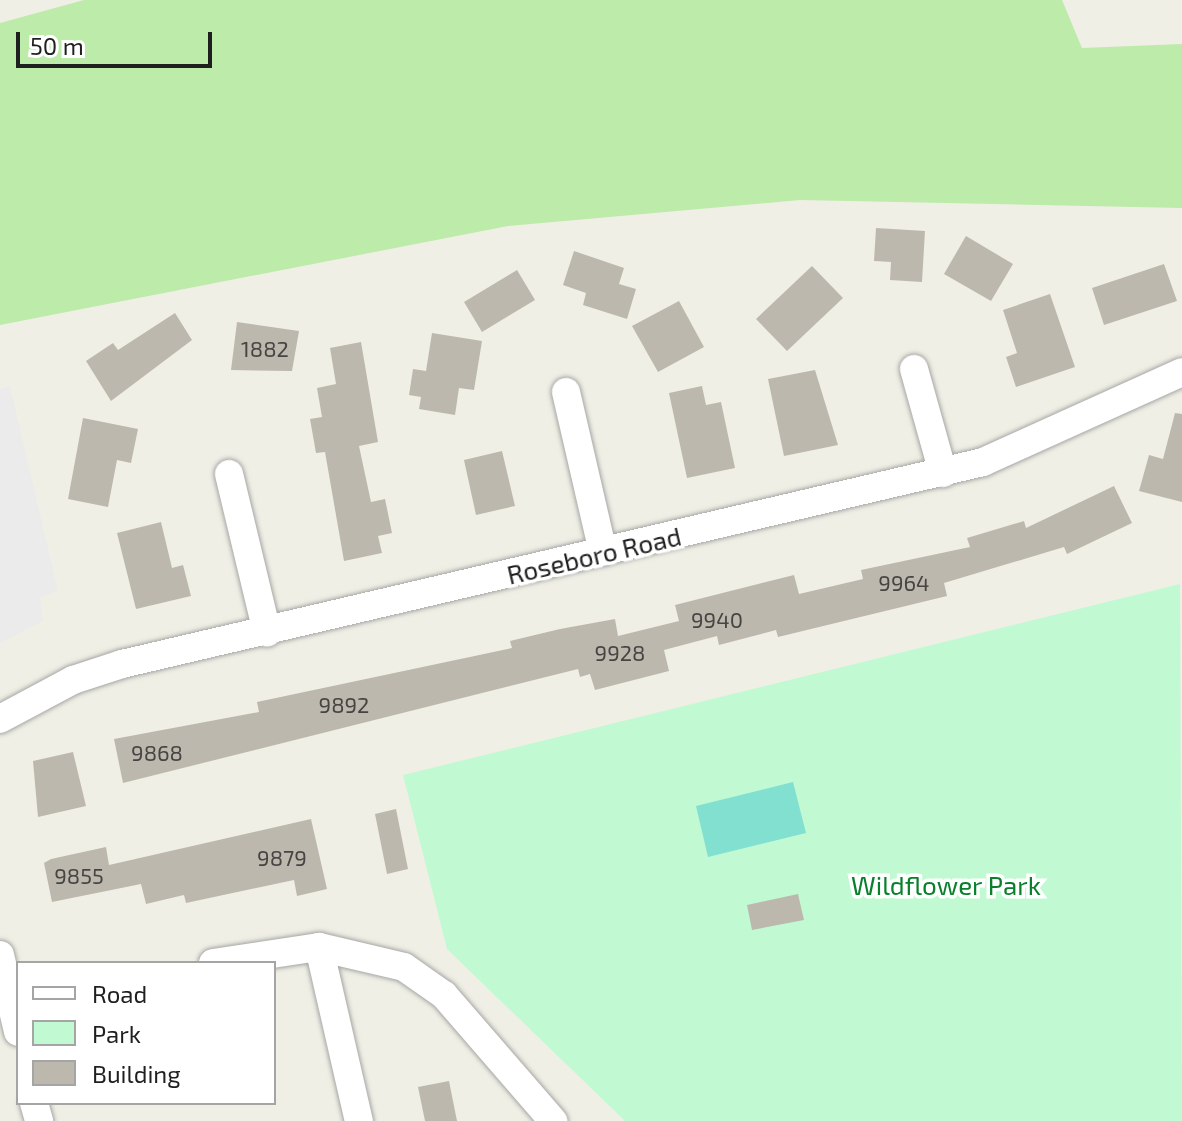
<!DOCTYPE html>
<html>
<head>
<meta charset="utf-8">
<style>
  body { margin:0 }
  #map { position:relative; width:1182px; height:1121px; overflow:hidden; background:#f0efe5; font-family:"Exo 2",sans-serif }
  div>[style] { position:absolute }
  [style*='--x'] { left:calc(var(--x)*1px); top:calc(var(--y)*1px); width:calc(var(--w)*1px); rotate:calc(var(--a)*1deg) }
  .grass>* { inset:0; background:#bcebaa }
  .park>* { inset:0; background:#c1fad2 }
  .pitch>* { inset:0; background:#82e0d0 }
  .parking>* { inset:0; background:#ebebeb }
  .building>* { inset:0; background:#bdb8ae }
  .roads { filter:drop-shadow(0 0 2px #a6a6a6) drop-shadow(0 0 2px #a6a6a6) }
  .street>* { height:28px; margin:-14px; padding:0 14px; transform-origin:14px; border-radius:14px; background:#fff }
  span { translate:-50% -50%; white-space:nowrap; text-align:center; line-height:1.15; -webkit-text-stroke:7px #fff; paint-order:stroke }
  .number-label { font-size:22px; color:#464543 }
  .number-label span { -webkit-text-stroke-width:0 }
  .street-label { font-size:26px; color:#1f1f1f }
  .park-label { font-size:26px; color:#0a802d }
  .legend { position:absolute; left:16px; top:961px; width:260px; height:144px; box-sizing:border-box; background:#fff; border:2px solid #a5a5a5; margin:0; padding:10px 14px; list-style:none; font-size:24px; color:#1f1f1f }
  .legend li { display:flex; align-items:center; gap:16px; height:40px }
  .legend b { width:40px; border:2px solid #a5a5a5 }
  .scale { position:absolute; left:16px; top:32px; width:196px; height:36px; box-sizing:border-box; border:4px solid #1f1f1f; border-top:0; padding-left:10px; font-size:24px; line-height:28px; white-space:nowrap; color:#1f1f1f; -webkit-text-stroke:6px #fff; paint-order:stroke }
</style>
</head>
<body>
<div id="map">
  <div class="grass">
    <div style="clip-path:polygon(84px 0,1062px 0,1082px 48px,1182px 44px,1182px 208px,800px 200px,508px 226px,0 325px,0 23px)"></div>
  </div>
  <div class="park">
    <div style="clip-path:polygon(1180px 584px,1182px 1121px,625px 1121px,447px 949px,403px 775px)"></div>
  </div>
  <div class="pitch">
    <div style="clip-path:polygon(793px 782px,806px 833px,708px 857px,696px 806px)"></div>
  </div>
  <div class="parking">
    <div style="clip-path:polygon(10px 386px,58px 591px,40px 597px,43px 621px,0 643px,0 389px)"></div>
  </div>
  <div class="building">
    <div style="clip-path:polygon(876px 228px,925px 231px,922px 282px,890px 280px,891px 262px,874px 261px)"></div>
    <div style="clip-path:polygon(966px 236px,1013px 264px,991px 301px,944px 274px)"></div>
    <div style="clip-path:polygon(574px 251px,624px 268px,619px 284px,636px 289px,627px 319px,583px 305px,586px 293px,563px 285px)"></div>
    <div style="clip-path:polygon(1164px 264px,1177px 301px,1104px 325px,1092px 288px)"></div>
    <div style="clip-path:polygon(812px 266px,843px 298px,787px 351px,756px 319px)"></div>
    <div style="clip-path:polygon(517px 270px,535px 300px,482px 332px,464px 302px)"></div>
    <div style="clip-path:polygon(1050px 294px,1075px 367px,1016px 387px,1006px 357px,1017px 353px,1003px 310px)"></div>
    <div style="clip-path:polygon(679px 301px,704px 347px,658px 372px,632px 326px)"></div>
    <div style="clip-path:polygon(175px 313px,192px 340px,111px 401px,86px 361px,113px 343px,118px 350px)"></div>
    <div style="clip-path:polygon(237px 322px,299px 331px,292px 371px,231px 370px)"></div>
    <div style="clip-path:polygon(432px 333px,482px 341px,474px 390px,459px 388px,455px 415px,419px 409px,421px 397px,409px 395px,413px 369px,426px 371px)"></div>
    <div style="clip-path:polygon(361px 342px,378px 442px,359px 446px,371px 502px,385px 499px,392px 533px,378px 536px,382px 553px,344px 561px,325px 452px,316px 453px,310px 419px,322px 417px,317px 388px,336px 384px,330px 348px)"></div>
    <div style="clip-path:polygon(815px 370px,838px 445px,784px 456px,768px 379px)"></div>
    <div style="clip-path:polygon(702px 386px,706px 405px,721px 402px,735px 468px,687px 478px,669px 393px)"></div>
    <div style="clip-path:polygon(1175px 413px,1182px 414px,1182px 502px,1139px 491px,1149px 455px,1163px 459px)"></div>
    <div style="clip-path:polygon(83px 418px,138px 429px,131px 463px,117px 460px,108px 507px,68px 499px)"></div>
    <div style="clip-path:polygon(502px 451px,515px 506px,476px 515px,464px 460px)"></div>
    <div style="clip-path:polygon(1114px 486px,1132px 523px,1067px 554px,1064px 547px,944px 583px,947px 596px,778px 637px,776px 630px,719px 645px,717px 636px,664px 650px,669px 671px,595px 690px,590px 674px,580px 677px,578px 669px,123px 783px,114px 739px,259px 712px,257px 702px,512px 648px,510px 641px,560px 629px,615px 619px,618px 636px,679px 621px,675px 605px,794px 575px,799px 594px,863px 579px,861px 570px,970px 547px,967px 538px,1024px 521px,1026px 528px)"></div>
    <div style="clip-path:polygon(161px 522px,172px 568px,183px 565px,191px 596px,136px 609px,117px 533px)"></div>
    <div style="clip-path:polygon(73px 752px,86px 806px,38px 817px,33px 761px)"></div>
    <div style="clip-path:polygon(396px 809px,408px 869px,387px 874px,375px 814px)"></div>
    <div style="clip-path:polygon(311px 819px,327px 889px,297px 896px,294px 880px,186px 903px,184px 895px,146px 904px,141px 884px,52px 902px,44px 863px,51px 859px,106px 847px,109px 865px)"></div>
    <div style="clip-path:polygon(798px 894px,804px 920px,752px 930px,747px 905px)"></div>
    <div style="clip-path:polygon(449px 1081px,457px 1121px,425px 1121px,418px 1087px)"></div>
  </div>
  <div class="roads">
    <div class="street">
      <div style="--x:914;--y:369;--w:108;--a:74.4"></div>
      <div style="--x:566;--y:392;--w:164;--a:77"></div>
      <div style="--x:229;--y:474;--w:163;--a:76.5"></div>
      <div style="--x:0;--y:719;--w:83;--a:-28.1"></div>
      <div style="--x:73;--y:680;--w:52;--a:-18.1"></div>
      <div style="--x:122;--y:664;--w:884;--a:-13.2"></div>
      <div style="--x:983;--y:462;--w:218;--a:-24.3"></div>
      <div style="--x:319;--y:947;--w:179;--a:77.1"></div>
      <div style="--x:0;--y:955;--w:79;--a:76.8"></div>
      <div style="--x:213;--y:963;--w:107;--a:-8.6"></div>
      <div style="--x:319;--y:947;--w:87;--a:13.2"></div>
      <div style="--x:404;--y:967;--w:49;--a:35"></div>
      <div style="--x:444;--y:995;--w:167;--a:49.1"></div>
      <div style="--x:34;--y:1103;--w:19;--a:74"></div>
    </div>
  </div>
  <div class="number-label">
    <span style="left:265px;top:349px">1882</span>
    <span style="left:904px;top:583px">9964</span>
    <span style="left:717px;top:620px">9940</span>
    <span style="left:620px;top:653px">9928</span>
    <span style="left:344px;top:705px">9892</span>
    <span style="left:157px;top:753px">9868</span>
    <span style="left:282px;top:858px">9879</span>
    <span style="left:79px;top:876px">9855</span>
  </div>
  <div class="street-label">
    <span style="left:594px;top:555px;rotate:-13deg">Roseboro Road</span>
  </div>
  <div class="park-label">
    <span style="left:946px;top:885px">Wildflower Park</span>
  </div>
  <ul class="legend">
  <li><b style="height:10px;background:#fff"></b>Road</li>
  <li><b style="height:22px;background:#c1fad2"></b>Park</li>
  <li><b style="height:22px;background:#bdb8ae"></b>Building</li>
  </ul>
  <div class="scale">50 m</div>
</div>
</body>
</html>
